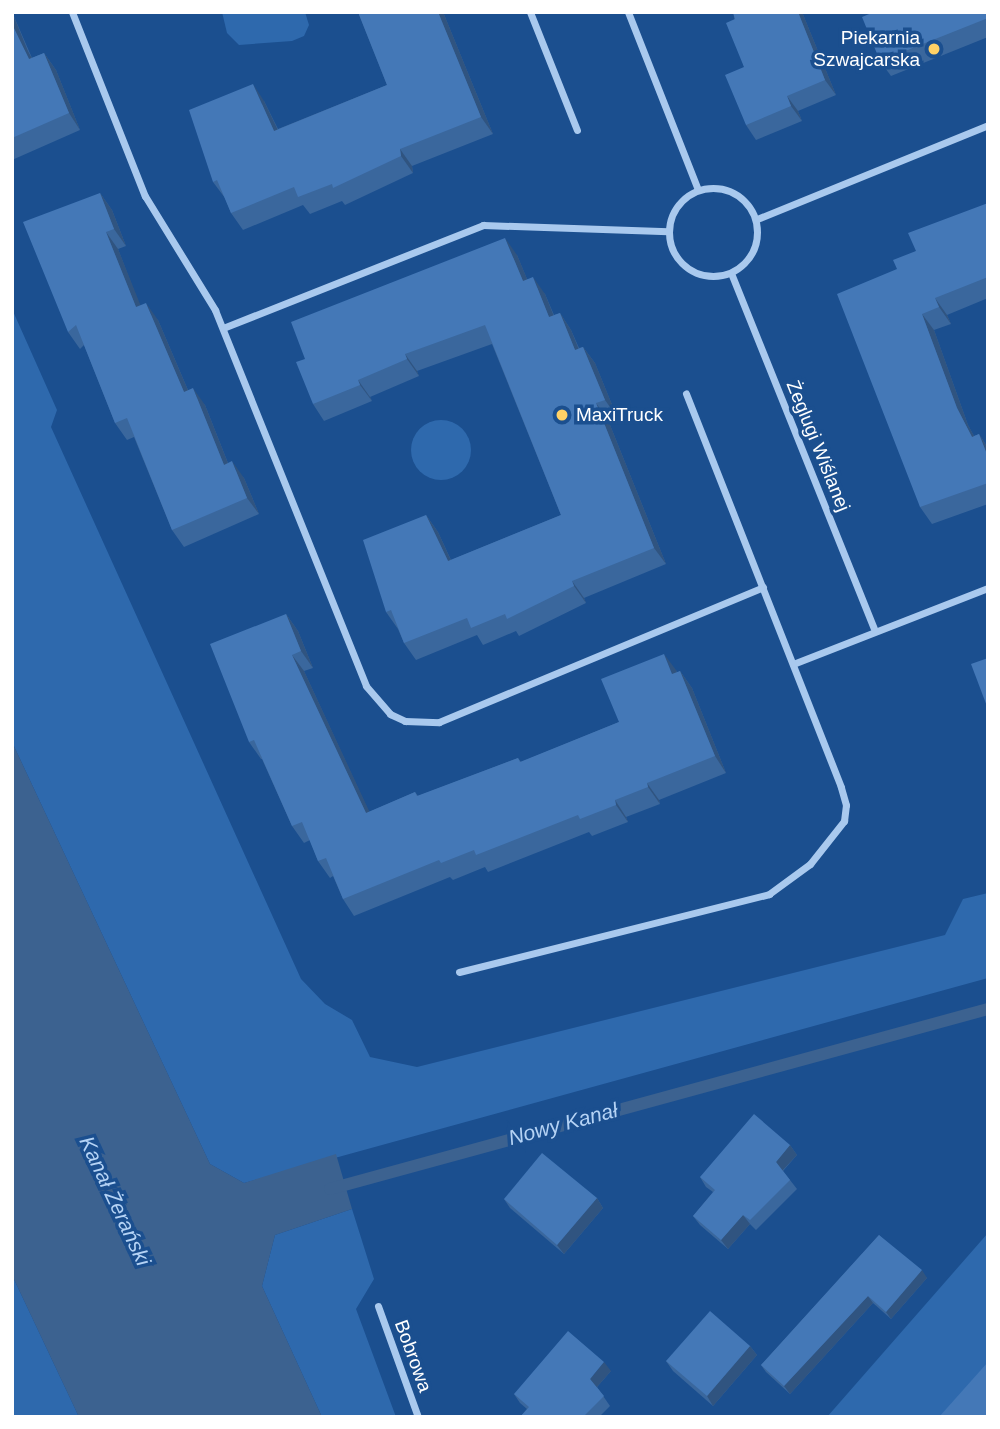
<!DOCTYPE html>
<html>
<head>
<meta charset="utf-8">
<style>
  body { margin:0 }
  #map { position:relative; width:1000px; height:1429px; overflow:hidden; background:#1b4f8f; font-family:Helvetica,sans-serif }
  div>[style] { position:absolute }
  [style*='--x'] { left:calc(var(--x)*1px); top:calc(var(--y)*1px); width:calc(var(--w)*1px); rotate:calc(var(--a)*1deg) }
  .green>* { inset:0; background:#2e69ad }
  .round { border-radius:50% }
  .water>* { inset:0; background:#3c6290 }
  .stream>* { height:12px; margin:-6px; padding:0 6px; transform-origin:6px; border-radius:6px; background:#3c6290 }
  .minor>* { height:7px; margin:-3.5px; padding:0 3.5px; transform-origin:3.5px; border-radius:3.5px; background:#a9c9ee }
  .minor>.ring { margin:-3.5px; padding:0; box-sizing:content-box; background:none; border:7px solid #a9c9ee; border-radius:50% }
  .wall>* { inset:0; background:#3a679d }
  .shaded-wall>* { inset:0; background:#305480 }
  .building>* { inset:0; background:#4478b7 }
  .dots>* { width:19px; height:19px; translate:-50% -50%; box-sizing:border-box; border:4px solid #1b4f8f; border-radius:50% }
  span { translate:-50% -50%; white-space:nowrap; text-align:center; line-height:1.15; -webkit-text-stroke:7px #1b4f8f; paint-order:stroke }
  .poi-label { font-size:19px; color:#fff }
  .right { translate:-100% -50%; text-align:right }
  .left { translate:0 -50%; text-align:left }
  .street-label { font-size:19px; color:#fff }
  .water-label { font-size:21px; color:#b5d3f5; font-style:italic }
  .frame { position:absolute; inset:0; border:14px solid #fff; pointer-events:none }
</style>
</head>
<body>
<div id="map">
  <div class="green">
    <div style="clip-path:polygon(222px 12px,305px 12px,309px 25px,304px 36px,292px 41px,239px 45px,227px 33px)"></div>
    <div style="clip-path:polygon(12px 309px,57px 410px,51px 427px,301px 979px,325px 1004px,352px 1020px,370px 1057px,417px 1067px,945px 935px,963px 899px,988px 893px,988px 978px,244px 1183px,210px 1164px,12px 742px)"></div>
    <div class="round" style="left:411px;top:420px;width:60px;height:60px"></div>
    <div style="clip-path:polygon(352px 1209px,374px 1279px,356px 1309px,396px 1417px,322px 1417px,262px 1286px,275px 1235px)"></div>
    <div style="clip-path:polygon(988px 1233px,988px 1417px,827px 1417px)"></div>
    <div style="clip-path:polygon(12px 1275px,79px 1417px,12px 1417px)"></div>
  </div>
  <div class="water">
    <div style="clip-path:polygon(12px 742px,210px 1164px,244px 1183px,336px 1154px,352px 1209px,275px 1235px,262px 1286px,322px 1417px,79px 1417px,12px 1275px)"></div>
  </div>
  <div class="stream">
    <div style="--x:330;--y:1189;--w:682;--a:-15.3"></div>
  </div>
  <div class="minor">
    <div style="--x:72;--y:12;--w:198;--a:68.4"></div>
    <div style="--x:145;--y:196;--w:134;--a:58.4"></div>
    <div style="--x:215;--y:310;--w:405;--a:68.1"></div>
    <div style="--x:366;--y:686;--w:37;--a:49"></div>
    <div style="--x:390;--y:714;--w:17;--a:25"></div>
    <div style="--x:405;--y:721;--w:34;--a:2"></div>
    <div style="--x:439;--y:722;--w:351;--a:-22.6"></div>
    <div style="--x:530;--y:12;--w:127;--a:68.3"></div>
    <div style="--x:628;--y:12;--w:191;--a:68.5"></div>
    <div class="ring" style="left:669px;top:188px;width:81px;height:81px"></div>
    <div style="--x:757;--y:219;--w:249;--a:-22.1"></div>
    <div style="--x:731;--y:273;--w:386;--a:68.1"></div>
    <div style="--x:223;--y:328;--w:280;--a:-21.6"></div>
    <div style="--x:483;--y:225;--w:185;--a:1.9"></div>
    <div style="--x:793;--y:664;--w:209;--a:-21.3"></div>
    <div style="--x:459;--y:972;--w:320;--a:-14.1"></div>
    <div style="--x:769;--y:894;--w:51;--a:-36.2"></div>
    <div style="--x:810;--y:864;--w:55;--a:-51.7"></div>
    <div style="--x:844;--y:821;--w:16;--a:-83"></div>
    <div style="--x:846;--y:805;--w:19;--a:-106"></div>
    <div style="--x:841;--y:787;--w:423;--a:-111.5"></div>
    <div style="--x:378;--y:1306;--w:118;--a:70.2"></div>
  </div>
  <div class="wall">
    <div style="clip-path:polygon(12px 12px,32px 58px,44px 53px,56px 70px,80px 130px,12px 160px)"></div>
    <div style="clip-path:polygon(358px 12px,443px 12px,493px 134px,412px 166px,413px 173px,345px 205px,342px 201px,310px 214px,303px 205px,243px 230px,231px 213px,225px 198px,213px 182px,264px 101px,278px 129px,387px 85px)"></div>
    <div style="clip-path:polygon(733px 12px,802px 12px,836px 95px,798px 111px,802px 121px,756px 140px,746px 125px,744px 67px)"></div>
    <div style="clip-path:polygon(988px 12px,988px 37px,891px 76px,880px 61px)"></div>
    <div style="clip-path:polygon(100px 193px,112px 210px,126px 246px,118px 249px,140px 306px,158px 320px,188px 390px,205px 405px,228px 463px,244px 478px,259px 514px,184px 547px,172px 530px,134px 437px,127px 440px,115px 423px,84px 345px,80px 349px,68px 332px)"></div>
    <div style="clip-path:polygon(988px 203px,988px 298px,947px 315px,951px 324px,934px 330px,968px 425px,974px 436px,979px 434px,988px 448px,988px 504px,932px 524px,920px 507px,897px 269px,916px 251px)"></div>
    <div style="clip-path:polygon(517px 255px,527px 279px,545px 294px,554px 315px,560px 313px,571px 330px,579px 348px,583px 347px,595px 363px,617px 417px,608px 420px,666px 564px,584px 598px,586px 603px,519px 636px,516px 631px,483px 645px,477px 635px,416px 660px,404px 643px,398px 629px,386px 612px,426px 515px,438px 532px,451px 560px,561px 515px,492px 344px,417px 371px,419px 376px,370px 397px,372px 401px,324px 421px,313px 404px)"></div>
    <div style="clip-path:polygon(286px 614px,298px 631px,313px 668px,304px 671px,369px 812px,415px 792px,418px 796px,518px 758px,521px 762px,619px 722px,676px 670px,677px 673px,680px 671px,692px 688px,726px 773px,659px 800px,660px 804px,626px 817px,628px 822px,592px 836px,589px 832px,488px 872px,485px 867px,453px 880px,450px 877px,354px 916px,343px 899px,333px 876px,330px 878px,318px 861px,310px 840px,304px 843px,292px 826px,262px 759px,261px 759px,249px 742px)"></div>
    <div style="clip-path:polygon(790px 1145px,797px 1155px,783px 1171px,797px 1189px,756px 1230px,750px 1224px,728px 1249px,700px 1225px,693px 1216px,713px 1192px,706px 1187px,700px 1177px)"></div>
    <div style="clip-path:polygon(597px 1198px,603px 1208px,564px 1254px,510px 1208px,504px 1199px)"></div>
    <div style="clip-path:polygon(879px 1235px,927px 1278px,891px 1319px,873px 1303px,790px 1394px,766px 1372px,761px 1365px)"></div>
    <div style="clip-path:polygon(750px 1346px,757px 1355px,713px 1406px,673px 1371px,666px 1361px)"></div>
    <div style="clip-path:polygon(611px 1371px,597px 1387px,610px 1406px,599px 1417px,520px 1417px,527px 1409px,520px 1403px,514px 1394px)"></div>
  </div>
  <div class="shaded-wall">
    <div style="clip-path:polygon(12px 12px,28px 51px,41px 76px,29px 59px,16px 34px,12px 24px)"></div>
    <div style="clip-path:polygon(438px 12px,443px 12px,493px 134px,481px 117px)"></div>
    <div style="clip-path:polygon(798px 12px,802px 12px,836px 95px,825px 80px)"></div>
    <div style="clip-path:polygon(44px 53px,56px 70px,80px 130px,69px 113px)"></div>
    <div style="clip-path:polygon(253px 84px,264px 101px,286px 147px,274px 131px)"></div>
    <div style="clip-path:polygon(787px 96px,798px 111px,802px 121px,791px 106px)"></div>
    <div style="clip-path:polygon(400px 149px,412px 166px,413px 173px,401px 156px)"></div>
    <div style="clip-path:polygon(100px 193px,112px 210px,126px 246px,114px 229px)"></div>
    <div style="clip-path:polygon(106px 232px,118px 249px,148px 324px,136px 307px)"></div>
    <div style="clip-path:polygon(505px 238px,517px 255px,535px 298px,523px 281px)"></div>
    <div style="clip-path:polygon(533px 277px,545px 294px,561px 334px,549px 317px)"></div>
    <div style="clip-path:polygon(935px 298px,947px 315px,951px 324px,939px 307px)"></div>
    <div style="clip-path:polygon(146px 303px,158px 320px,196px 409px,184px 392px)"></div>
    <div style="clip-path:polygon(560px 313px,571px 330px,586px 367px,575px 350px)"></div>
    <div style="clip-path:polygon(922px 314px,934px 330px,968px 425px,984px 454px,972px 437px,957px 408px)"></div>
    <div style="clip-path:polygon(583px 347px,595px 363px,617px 417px,605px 400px)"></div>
    <div style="clip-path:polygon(405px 354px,417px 371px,419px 376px,407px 359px)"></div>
    <div style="clip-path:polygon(358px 380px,370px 397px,372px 401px,360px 385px)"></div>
    <div style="clip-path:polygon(193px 388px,205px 405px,235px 481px,224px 465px)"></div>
    <div style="clip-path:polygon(596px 403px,608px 420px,666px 564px,654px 548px)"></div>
    <div style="clip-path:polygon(979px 434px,988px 448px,988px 457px)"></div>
    <div style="clip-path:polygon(232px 461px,244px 478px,259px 514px,247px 498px)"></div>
    <div style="clip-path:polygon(426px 515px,438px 532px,459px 578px,448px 561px)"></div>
    <div style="clip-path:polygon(572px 581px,584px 598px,586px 603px,574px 586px)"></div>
    <div style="clip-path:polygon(286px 614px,298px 631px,313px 668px,301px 651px)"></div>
    <div style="clip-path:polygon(664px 654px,676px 670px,684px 691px,672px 674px)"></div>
    <div style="clip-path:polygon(292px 655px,304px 671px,378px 830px,366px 813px)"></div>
    <div style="clip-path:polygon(680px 671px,692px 688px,726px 773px,715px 756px)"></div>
    <div style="clip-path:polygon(647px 783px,659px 800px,660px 804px,648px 787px)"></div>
    <div style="clip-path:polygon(615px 800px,626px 817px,628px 822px,616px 805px)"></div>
    <div style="clip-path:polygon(790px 1145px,797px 1155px,782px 1171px,776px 1162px)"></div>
    <div style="clip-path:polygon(597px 1198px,603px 1208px,564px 1254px,557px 1245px)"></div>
    <div style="clip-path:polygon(743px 1215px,750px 1224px,728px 1249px,721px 1240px)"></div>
    <div style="clip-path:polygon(922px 1270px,927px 1278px,891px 1319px,886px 1312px)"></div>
    <div style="clip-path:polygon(868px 1296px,873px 1303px,790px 1394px,784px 1386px)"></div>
    <div style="clip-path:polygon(750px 1346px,757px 1355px,713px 1406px,707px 1396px)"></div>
    <div style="clip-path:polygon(604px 1362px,611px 1371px,596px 1388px,590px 1379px)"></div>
  </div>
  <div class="building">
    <div style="clip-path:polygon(358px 12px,438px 12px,481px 117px,400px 149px,401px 156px,333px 188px,332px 184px,298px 197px,294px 187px,231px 213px,217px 180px,213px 182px,189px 110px,253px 84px,274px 131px,387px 85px)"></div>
    <div style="clip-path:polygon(733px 12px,798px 12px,825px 80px,787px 96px,791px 106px,746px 125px,725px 75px,744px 67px,726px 23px,735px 19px)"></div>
    <div style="clip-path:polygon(874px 12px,988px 12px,988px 18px,880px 61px,862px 17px)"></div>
    <div style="clip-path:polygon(12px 24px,29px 59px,44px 53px,69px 113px,12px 138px)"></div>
    <div style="clip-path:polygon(100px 193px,114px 229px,106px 232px,136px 307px,146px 303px,184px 392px,193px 388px,224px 465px,232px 461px,247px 498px,172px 530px,127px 418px,115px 423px,76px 325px,68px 332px,23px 222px)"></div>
    <div style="clip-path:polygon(988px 203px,988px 277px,935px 298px,939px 307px,922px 314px,957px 408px,972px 437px,979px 434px,988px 457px,988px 483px,920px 507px,837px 294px,897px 269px,893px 260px,916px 251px,908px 233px)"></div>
    <div style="clip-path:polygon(505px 238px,523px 281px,533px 277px,549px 317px,560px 313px,575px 350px,583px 347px,605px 400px,596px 403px,654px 548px,572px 581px,574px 586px,507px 619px,505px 614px,471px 628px,467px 618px,404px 643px,391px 610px,386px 612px,363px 540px,426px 515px,448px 561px,561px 515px,485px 325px,405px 354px,407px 359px,358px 380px,360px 385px,313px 404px,296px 362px,305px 359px,291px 322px)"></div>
    <div style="clip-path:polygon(286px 614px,301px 651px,292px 655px,366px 813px,415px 792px,417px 796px,518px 758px,520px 762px,619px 722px,601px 679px,664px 654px,672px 674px,680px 671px,715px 756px,647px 783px,648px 787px,615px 800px,616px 805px,580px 819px,578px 815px,476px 855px,474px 850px,441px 863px,439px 860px,343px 899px,326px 858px,318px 861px,302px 822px,292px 826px,254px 740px,249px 742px,210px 644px)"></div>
    <div style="clip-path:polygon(988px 658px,988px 709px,971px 664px)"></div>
    <div style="clip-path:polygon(754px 1114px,790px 1145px,776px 1162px,790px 1180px,750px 1220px,743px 1215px,721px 1240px,693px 1216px,715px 1190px,700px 1177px)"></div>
    <div style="clip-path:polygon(542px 1153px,597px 1198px,557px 1245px,504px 1199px)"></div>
    <div style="clip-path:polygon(879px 1235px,922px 1270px,886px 1312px,868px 1296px,784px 1386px,761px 1365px)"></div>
    <div style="clip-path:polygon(710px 1311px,750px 1346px,707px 1396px,666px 1361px)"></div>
    <div style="clip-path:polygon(568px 1331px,604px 1362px,590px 1379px,604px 1396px,583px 1417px,520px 1417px,529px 1407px,514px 1394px)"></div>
    <div style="clip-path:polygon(988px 1362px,988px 1417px,939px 1417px)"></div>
  </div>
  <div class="dots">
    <div style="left:934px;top:49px;background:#ffd166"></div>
    <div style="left:562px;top:415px;background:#ffd166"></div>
  </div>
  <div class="poi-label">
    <span class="right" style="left:920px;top:49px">Piekarnia<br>Szwajcarska</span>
    <span class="left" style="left:576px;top:415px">MaxiTruck</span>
  </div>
  <div class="street-label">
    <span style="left:818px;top:446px;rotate:68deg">Żeglugi Wiślanej</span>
    <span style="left:413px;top:1356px;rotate:70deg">Bobrowa</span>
  </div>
  <div class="water-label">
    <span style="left:563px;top:1124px;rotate:-15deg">Nowy Kanał</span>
    <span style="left:115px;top:1201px;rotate:65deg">Kanał Żerański</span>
  </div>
  <div class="frame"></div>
</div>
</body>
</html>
